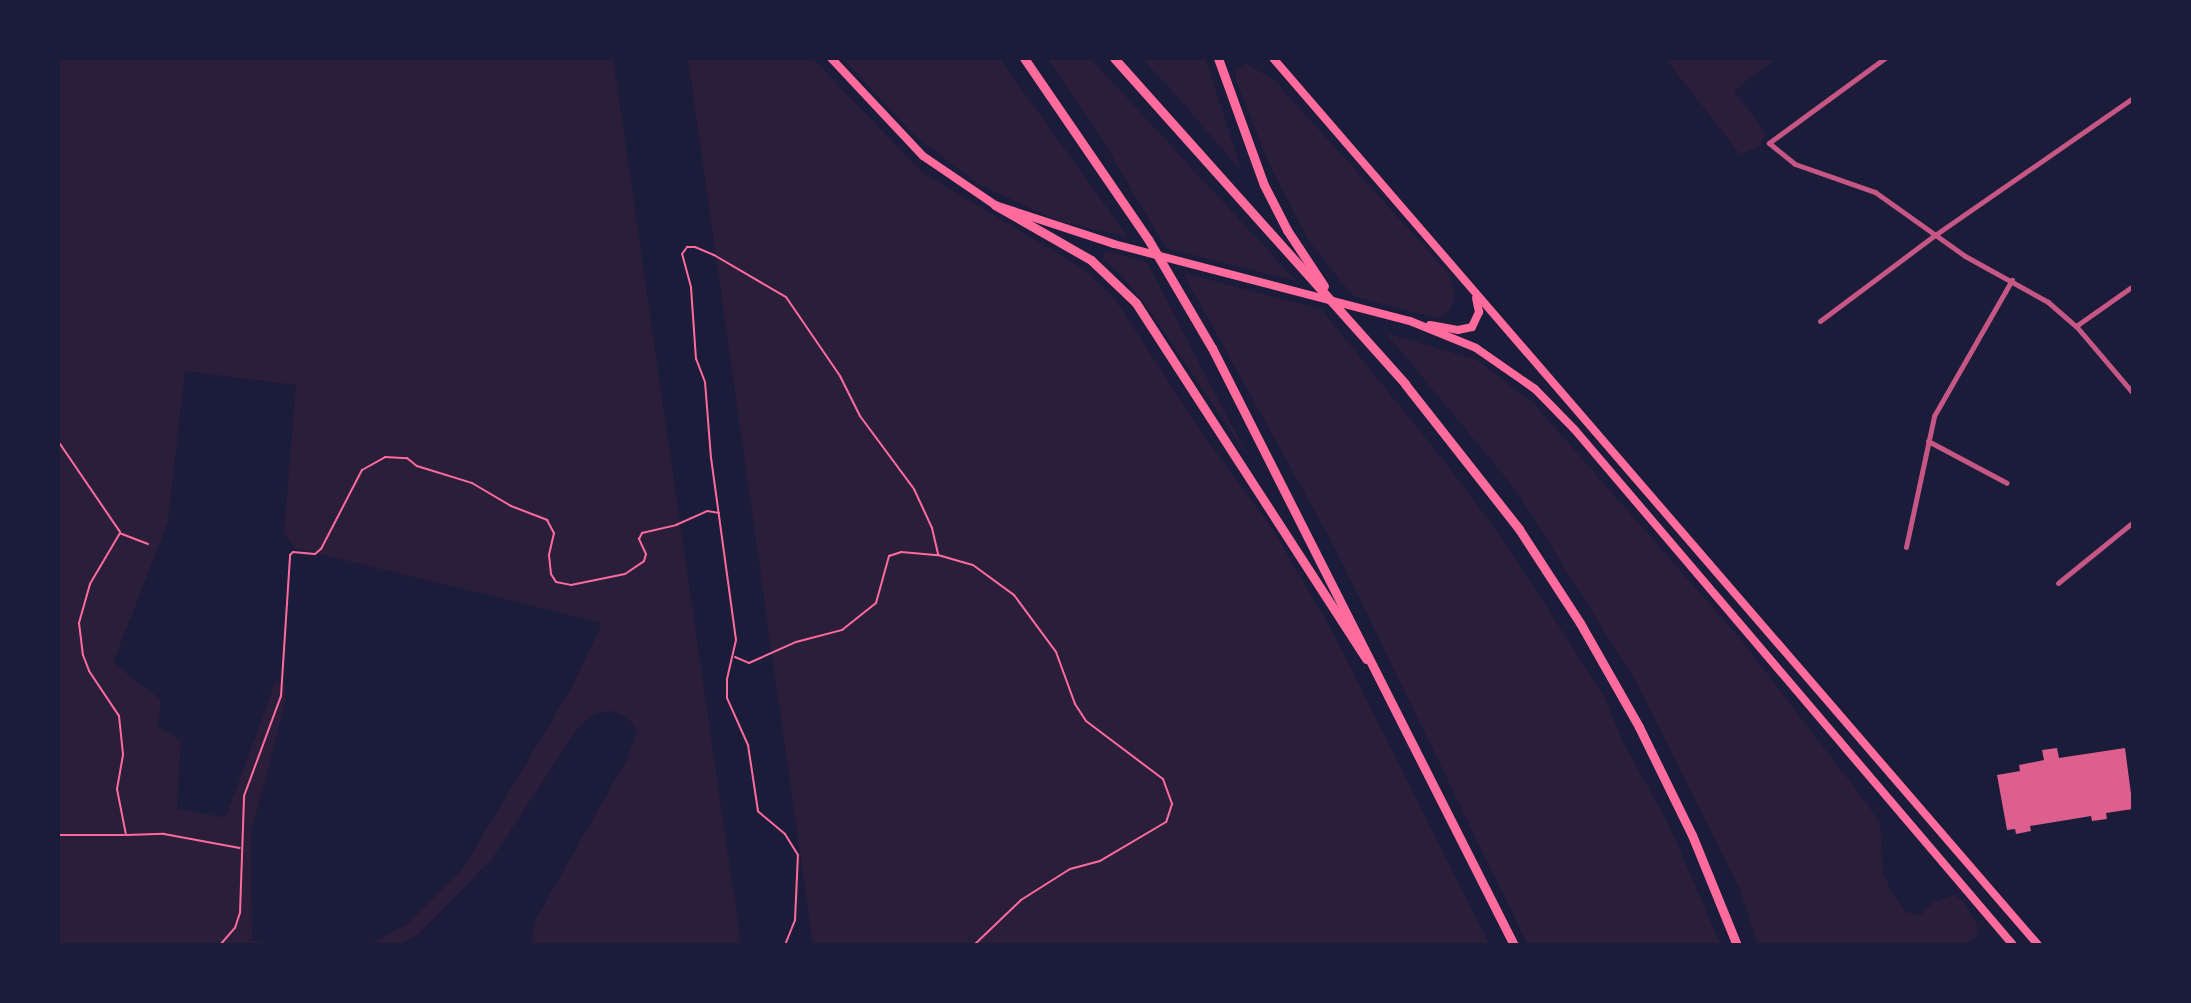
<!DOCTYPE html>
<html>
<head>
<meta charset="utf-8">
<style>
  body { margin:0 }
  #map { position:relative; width:2191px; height:1003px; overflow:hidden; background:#1b1b3a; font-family:"Asap Condensed",sans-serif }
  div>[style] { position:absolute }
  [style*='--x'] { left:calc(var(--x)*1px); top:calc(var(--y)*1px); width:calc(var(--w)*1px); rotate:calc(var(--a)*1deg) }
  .green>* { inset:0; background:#2a1e3b }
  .building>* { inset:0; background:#dd5f8e }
  .path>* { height:2px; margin:-1px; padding:0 1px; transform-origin:1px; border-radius:1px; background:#ff6b9d }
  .minor>* { height:5px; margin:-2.5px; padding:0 2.5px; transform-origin:2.5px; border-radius:2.5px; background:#c65784 }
  .primary>* { height:8px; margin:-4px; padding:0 4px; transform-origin:4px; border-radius:4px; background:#ff6b9d }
  .motorway>* { height:9px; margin:-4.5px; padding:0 4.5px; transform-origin:4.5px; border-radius:4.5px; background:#ff6b9d }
  span { translate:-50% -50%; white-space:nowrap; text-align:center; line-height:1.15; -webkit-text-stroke:6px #1b1b3a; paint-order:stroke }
  .frame { position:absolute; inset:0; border:60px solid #1b1b3a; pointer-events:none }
</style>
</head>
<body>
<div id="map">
  <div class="green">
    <div style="clip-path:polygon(58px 58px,613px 58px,741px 945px,530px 945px,536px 919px,627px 759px,637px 731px,628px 718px,612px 711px,595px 714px,580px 725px,491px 860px,417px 936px,398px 945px,368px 945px,407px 924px,462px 870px,572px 687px,602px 623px,295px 548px,284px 534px,296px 385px,185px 371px,168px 522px,113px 663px,161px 700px,157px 726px,181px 741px,177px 809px,223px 817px,227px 814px,276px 680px,285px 686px,285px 702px,251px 833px,252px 940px,271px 945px,58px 945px)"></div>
    <div style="clip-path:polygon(688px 58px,812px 58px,923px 173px,1084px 269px,1114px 298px,1203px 434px,1273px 530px,1331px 629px,1490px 945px,813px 945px)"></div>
    <div style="clip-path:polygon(843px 58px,999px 58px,1128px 237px,1058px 221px,978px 184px,913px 134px)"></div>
    <div style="clip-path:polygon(1047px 58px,1090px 58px,1296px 281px,1166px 248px,1099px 134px)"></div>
    <div style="clip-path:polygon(1142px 58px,1205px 58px,1242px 172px,1183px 103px)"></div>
    <div style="clip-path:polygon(1665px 58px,1777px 58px,1734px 90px,1765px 133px,1760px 147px,1740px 154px)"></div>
    <div style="clip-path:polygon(1246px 63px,1275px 81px,1449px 274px,1455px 294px,1450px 310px,1439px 319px,1353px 296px,1308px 240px,1266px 157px,1236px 80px,1235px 71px)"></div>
    <div style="clip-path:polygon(1110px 252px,1147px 262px,1248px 457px,1157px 321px,1122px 275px,1103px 259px,1104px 253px)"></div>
    <div style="clip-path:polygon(1183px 273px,1321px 309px,1445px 462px,1502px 538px,1604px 696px,1623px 742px,1667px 821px,1721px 945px,1528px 945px,1334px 546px)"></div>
    <div style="clip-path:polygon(1386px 333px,1477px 360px,1534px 404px,1742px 641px,1867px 804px,1880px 824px,1883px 872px,1891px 891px,1906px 912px,1920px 915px,1933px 902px,1955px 895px,1964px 902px,1978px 927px,1975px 938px,1965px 945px,1758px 945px,1739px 887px,1638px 685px,1515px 489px)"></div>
  </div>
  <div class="building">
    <div style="clip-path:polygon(2057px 748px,2059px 758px,2125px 748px,2133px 809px,2106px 813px,2107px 819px,2092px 821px,2091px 816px,2030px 826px,2031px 831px,2016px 834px,2015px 829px,2007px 830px,1997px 775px,2020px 771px,2019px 765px,2044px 760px,2042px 750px)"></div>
  </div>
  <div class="path">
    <div style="--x:58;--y:441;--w:110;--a:55.7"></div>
    <div style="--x:148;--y:544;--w:30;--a:-159"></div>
    <div style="--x:120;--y:533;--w:59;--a:120.5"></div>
    <div style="--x:90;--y:584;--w:41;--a:105.8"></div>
    <div style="--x:79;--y:623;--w:32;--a:83"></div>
    <div style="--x:83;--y:655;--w:17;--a:69"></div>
    <div style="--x:89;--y:671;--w:54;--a:56.3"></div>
    <div style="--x:119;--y:716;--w:39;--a:84"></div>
    <div style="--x:123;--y:755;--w:35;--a:100"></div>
    <div style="--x:117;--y:789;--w:47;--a:78.9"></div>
    <div style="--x:126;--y:835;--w:38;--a:-2"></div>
    <div style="--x:164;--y:834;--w:77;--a:10.4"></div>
    <div style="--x:735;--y:657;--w:15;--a:23"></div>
    <div style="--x:749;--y:663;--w:51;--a:-24.1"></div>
    <div style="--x:796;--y:642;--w:48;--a:-14.6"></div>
    <div style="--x:842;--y:630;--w:43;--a:-38.5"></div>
    <div style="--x:876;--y:603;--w:49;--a:-74.5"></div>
    <div style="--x:889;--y:556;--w:13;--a:-18"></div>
    <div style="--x:901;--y:552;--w:37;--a:5"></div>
    <div style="--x:938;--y:555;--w:36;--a:16"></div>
    <div style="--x:973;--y:565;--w:51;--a:36.2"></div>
    <div style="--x:1014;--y:595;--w:71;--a:53.6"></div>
    <div style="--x:1056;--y:652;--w:55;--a:69.9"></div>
    <div style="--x:1075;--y:704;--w:20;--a:57"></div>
    <div style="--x:1086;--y:721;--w:96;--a:37"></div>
    <div style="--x:1163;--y:779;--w:27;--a:70"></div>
    <div style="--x:1172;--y:804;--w:19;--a:108"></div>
    <div style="--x:1166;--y:822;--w:77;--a:149.4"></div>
    <div style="--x:1100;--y:861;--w:31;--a:165"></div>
    <div style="--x:1070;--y:869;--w:58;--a:147.7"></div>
    <div style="--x:1021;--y:900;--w:65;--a:136.2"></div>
    <div style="--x:58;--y:835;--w:66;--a:0"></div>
    <div style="--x:220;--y:945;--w:23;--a:-49"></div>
    <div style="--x:235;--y:928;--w:16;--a:-72"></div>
    <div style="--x:240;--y:913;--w:117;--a:-88"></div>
    <div style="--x:244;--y:796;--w:107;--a:-69.7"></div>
    <div style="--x:281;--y:696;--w:141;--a:-86.3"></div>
    <div style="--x:290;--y:555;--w:4;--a:-45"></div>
    <div style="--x:293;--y:552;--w:22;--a:5"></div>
    <div style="--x:315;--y:554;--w:8;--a:-40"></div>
    <div style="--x:321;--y:549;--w:89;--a:-62.6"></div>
    <div style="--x:362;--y:470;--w:26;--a:-29"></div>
    <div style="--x:385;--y:457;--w:22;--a:3"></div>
    <div style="--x:407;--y:458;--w:13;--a:39"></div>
    <div style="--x:417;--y:466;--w:58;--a:17.2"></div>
    <div style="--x:472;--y:483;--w:45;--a:30.5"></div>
    <div style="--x:511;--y:506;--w:39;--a:21"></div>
    <div style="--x:547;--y:520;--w:15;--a:62"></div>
    <div style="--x:554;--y:533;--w:23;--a:103"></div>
    <div style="--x:549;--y:555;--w:19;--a:84"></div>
    <div style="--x:551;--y:574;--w:9;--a:58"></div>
    <div style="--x:556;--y:582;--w:15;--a:11"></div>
    <div style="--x:571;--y:585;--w:55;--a:-11.5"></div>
    <div style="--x:625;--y:574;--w:23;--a:-34"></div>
    <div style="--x:644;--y:561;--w:7;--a:-74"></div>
    <div style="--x:646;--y:554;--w:17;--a:-115"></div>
    <div style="--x:639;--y:539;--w:7;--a:-63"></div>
    <div style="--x:642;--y:533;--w:35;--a:-13"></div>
    <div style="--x:676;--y:525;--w:34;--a:-24"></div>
    <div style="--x:707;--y:511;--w:12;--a:9"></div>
    <div style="--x:785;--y:945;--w:27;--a:-68"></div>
    <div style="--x:795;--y:920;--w:65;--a:-87.4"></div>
    <div style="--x:798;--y:855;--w:25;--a:-122"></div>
    <div style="--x:785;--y:834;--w:35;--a:-140"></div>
    <div style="--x:758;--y:811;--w:67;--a:-98.6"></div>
    <div style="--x:748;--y:745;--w:51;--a:-114.1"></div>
    <div style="--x:727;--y:698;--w:19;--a:-90"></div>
    <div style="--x:727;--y:679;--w:40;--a:-77"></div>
    <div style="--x:736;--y:640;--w:184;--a:-97.8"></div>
    <div style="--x:711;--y:458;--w:76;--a:-94.5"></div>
    <div style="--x:705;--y:382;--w:25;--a:-111"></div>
    <div style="--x:696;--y:359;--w:72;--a:-94"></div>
    <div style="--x:691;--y:287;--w:34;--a:-105"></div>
    <div style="--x:682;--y:254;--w:9;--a:-54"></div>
    <div style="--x:687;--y:247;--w:8;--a:0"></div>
    <div style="--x:695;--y:247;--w:21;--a:23"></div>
    <div style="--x:714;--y:255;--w:83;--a:30.3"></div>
    <div style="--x:786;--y:297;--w:96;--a:55.6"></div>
    <div style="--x:840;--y:376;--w:45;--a:63.4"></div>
    <div style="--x:860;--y:416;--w:91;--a:53.5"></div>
    <div style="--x:914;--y:489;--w:43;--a:65.2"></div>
    <div style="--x:932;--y:528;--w:28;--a:77"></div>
  </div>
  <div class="minor">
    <div style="--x:1885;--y:58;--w:144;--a:143.8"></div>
    <div style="--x:1769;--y:143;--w:33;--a:39"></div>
    <div style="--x:1795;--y:164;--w:85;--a:19.3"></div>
    <div style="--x:1875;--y:192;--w:110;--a:35.4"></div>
    <div style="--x:1965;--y:256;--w:95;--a:29"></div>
    <div style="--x:2048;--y:302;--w:37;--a:41"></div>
    <div style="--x:2076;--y:326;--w:88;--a:49.6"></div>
    <div style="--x:1820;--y:321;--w:144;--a:-36.8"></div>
    <div style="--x:1935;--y:235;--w:241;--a:-34.7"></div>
    <div style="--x:2076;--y:326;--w:70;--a:-35.1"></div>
    <div style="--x:1928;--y:441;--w:89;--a:28"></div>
    <div style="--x:1906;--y:547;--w:134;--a:-77.9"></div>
    <div style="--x:1934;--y:416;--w:157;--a:-60.2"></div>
    <div style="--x:2058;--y:583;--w:97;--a:-39.1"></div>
  </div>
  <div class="primary">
    <div style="--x:831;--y:58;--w:134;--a:46.8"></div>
    <div style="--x:923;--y:156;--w:87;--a:34.2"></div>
    <div style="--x:995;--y:205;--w:125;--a:18.1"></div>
    <div style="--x:1114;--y:244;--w:306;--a:14.6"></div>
    <div style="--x:1410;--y:321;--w:71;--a:22.2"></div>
    <div style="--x:1476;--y:348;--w:72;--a:34.8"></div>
    <div style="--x:1535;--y:389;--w:57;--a:45.7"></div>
    <div style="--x:1575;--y:430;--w:676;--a:49.62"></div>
    <div style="--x:1273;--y:58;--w:1171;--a:49.22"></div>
    <div style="--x:1430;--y:325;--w:28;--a:10"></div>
    <div style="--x:1458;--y:330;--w:14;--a:-12"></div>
    <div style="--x:1472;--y:327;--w:17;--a:-65"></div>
    <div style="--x:1479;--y:312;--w:14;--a:-102"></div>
  </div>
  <div class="motorway">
    <div style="--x:1024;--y:58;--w:219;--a:55.6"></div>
    <div style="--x:1148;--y:239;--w:126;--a:59.6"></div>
    <div style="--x:1212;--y:348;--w:669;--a:63.17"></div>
    <div style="--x:1114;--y:58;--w:437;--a:48.2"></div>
    <div style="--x:1405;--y:384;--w:184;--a:51.8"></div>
    <div style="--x:1519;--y:529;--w:112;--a:57"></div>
    <div style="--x:1580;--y:623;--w:120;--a:60.4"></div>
    <div style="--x:1639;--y:727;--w:120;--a:63.9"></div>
    <div style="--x:1692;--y:835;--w:119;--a:67.8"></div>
    <div style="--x:1218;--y:58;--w:135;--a:70.1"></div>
    <div style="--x:1264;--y:185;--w:51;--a:62.9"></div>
    <div style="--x:1287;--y:230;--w:67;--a:56.5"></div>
    <div style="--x:995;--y:205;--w:111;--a:29.8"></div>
    <div style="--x:1091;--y:260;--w:62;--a:43.7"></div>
    <div style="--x:1136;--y:303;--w:424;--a:57.1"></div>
  </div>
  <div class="frame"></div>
</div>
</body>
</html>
